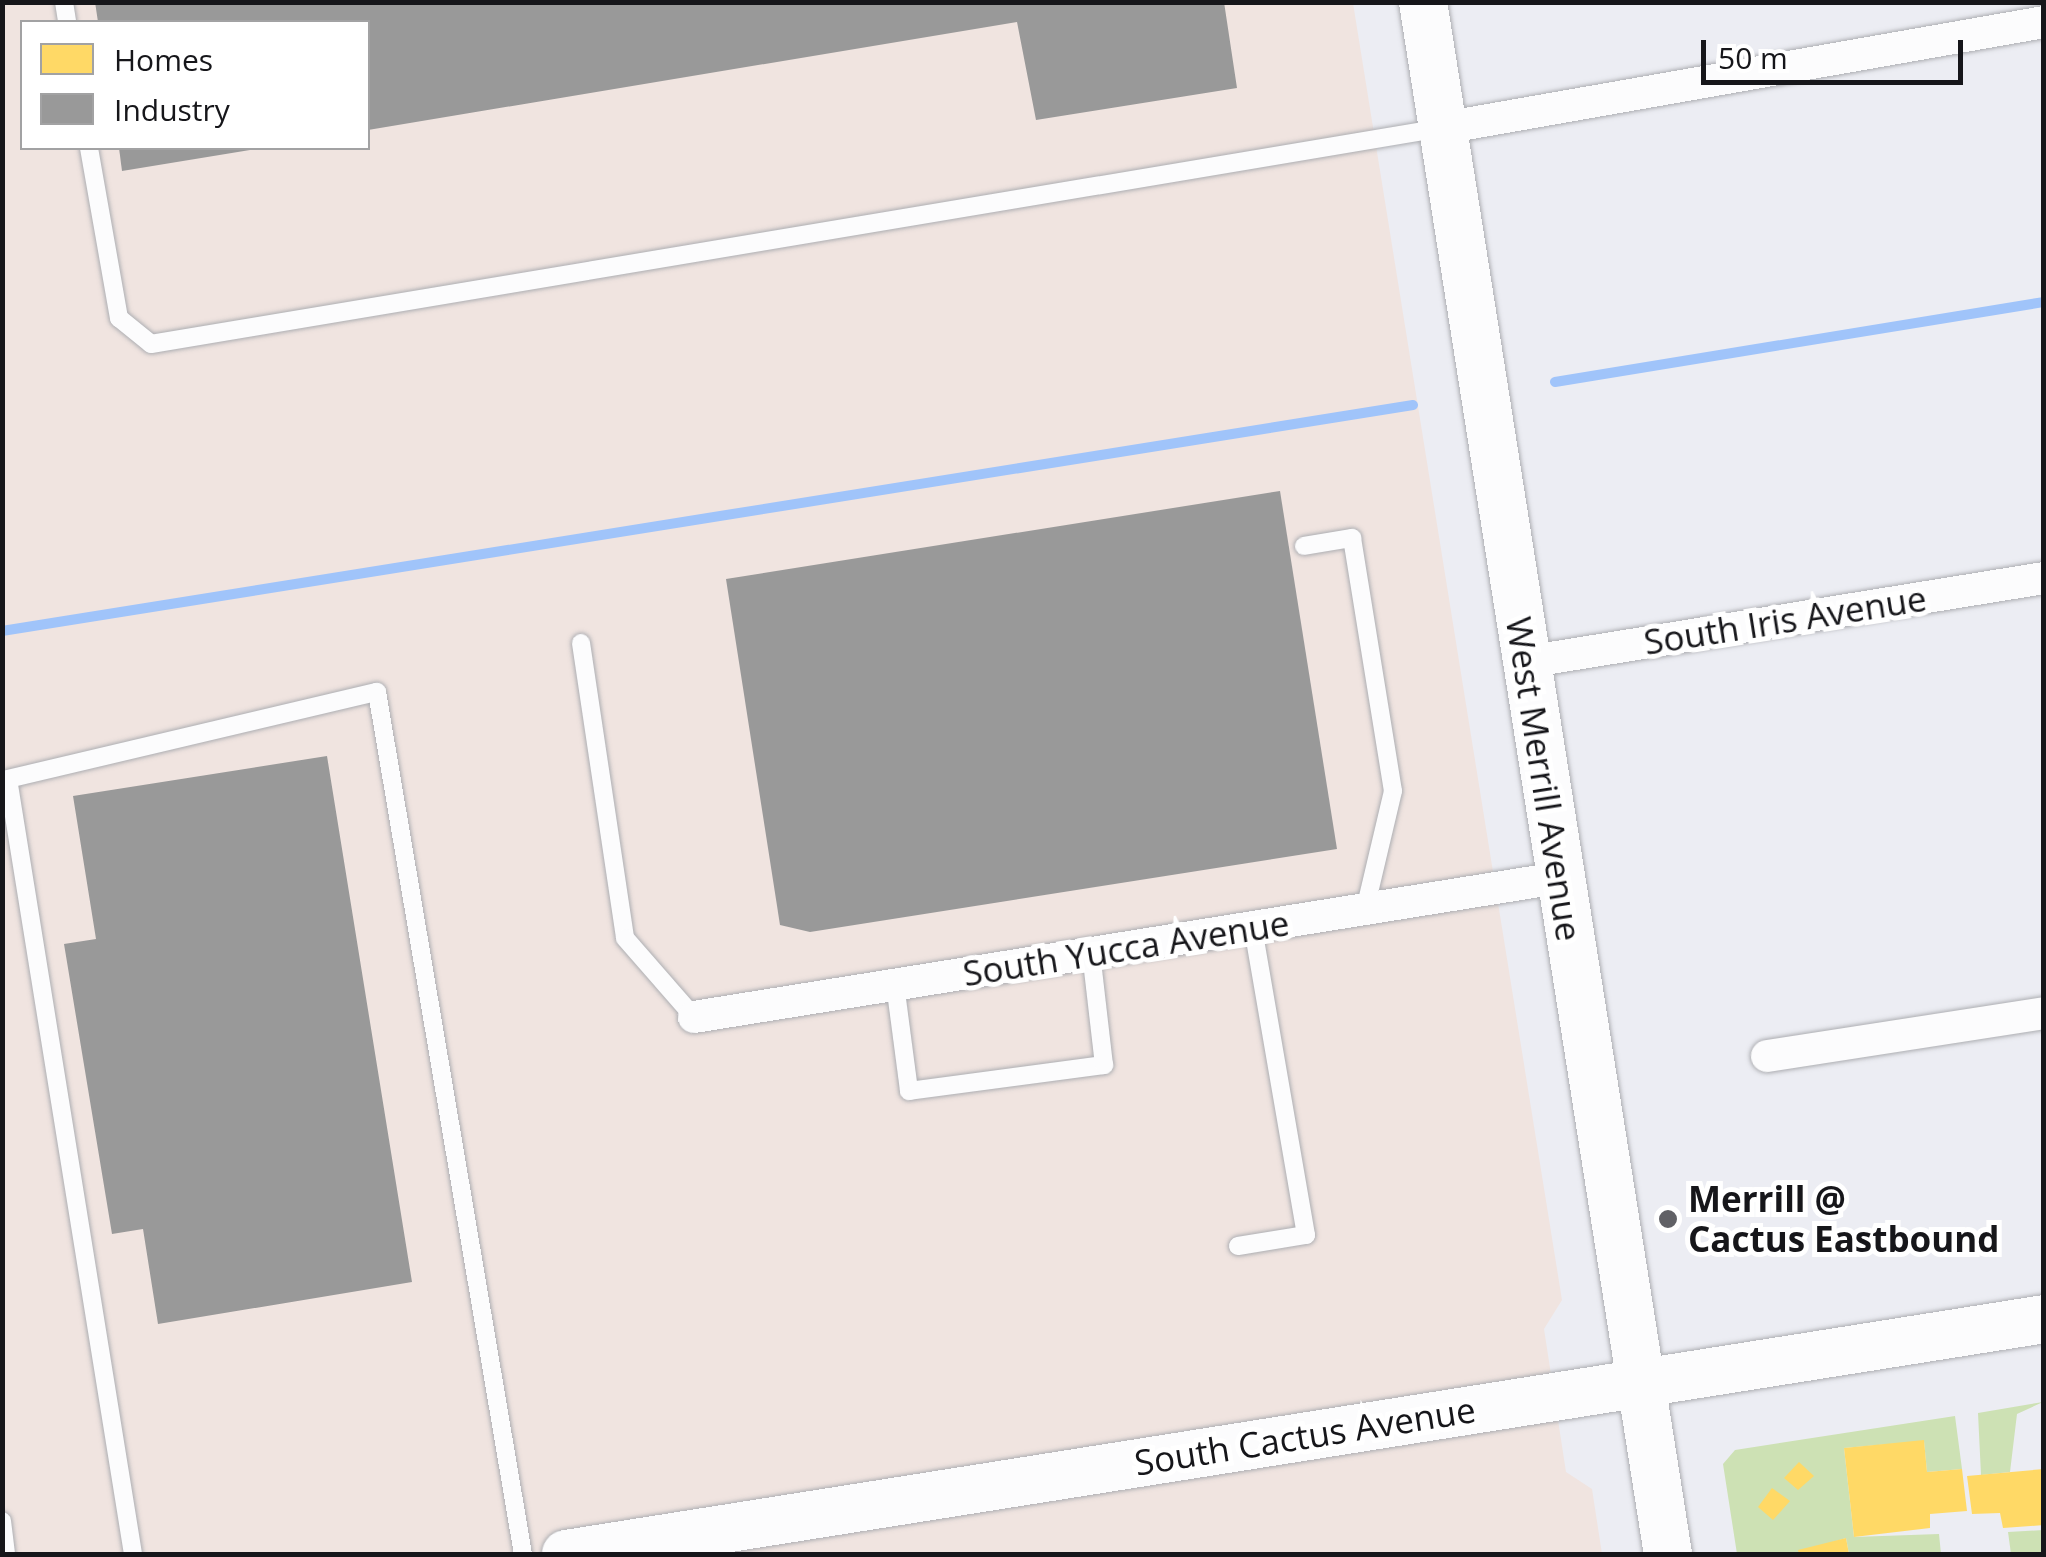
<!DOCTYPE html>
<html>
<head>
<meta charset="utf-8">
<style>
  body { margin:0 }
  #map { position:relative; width:2046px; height:1557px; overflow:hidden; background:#ecedf3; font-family:"Open Sans",sans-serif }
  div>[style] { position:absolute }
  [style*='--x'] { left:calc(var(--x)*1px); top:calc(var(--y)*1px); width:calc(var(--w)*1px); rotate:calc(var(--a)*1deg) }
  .industrial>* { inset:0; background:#f0e4e0 }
  .green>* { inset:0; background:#cde1b4 }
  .homes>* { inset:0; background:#ffd966 }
  .industry>* { inset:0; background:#999 }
  .stream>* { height:10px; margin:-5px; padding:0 5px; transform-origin:5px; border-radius:5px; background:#a0c4fa }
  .roads { filter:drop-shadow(0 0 2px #adaeb2) drop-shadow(0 0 2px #adaeb2) }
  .service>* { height:18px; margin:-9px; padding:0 9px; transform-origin:9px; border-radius:9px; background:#fcfcfd }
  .minor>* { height:32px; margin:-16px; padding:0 16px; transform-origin:16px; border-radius:16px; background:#fcfcfd }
  .secondary>* { height:48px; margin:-24px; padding:0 24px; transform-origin:24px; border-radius:24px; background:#fcfcfd }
  .dots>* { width:28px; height:28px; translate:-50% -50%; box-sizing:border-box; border:5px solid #fff; border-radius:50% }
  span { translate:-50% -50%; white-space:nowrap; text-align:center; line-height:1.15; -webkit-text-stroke:10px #fff; paint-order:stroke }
  .street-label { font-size:35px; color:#16161a }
  .poi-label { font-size:35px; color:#16161a; font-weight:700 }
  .left { translate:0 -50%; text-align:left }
  .frame { position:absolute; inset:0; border:5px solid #16161a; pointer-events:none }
  .legend { position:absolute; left:20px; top:20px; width:350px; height:130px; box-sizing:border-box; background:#fff; border:2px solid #a2a2a3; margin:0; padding:12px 18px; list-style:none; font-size:30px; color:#16161a }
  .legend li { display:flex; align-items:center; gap:20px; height:50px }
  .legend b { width:50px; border:2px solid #a2a2a3 }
  .scale { position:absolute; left:1701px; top:40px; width:262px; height:45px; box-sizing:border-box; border:5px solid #16161a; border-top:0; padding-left:12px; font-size:30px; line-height:35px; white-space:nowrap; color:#16161a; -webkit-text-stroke:8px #fff; paint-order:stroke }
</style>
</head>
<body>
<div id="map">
  <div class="industrial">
    <div style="clip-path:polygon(evenodd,3px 3px,1353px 3px,1562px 1300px,1544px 1329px,1566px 1472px,1592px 1489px,1602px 1554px,3px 1554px,3px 3px,22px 22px,368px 22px,368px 148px,22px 148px,22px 22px)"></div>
  </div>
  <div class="green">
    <div style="clip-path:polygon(2043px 1402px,2017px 1414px,2010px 1472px,1981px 1475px,1978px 1413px)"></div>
    <div style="clip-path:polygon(1955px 1416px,1962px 1469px,1927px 1472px,1924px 1441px,1844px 1448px,1854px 1537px,1939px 1534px,1941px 1554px,1849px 1554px,1846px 1538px,1793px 1554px,1737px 1554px,1723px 1464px,1735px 1450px)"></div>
    <div style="clip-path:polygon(2043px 1530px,2043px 1554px,2011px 1554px,2008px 1532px)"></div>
  </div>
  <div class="homes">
    <div style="clip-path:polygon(1924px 1440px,1927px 1472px,1962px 1469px,1967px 1511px,1930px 1514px,1930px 1528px,1854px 1537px,1844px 1448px)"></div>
    <div style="clip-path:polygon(1799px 1462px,1814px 1476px,1798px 1490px,1784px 1478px)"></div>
    <div style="clip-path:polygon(2044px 1469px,2044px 1525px,2003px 1528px,2000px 1513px,1972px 1514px,1967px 1476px)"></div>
    <div style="clip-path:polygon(1772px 1488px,1790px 1501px,1773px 1520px,1758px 1507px)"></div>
    <div style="clip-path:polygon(1846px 1538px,1849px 1554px,1799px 1554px,1798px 1550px)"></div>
  </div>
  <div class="industry">
    <div style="clip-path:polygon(95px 2px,1224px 2px,1237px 88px,1036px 120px,1017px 22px,368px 130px,368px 22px,98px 22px)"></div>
    <div style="clip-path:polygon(119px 148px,250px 148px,250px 150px,122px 171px)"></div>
    <div style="clip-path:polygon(1280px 491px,1337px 849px,810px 932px,780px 925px,726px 579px)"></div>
    <div style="clip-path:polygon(327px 756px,412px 1282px,158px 1324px,143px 1229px,112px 1234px,64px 944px,96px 939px,73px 796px)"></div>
  </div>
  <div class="stream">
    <div style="--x:1555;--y:382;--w:496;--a:-9.3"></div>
    <div style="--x:2;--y:631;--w:1429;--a:-9.1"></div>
  </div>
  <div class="roads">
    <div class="service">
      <div style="--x:64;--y:2;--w:20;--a:81"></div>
      <div style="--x:89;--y:148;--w:173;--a:80"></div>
      <div style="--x:119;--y:318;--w:41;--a:39.1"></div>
      <div style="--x:151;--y:344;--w:1309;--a:-9.5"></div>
      <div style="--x:1304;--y:546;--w:49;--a:-9.5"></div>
      <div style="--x:1352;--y:538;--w:256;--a:80.8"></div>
      <div style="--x:1393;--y:791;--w:121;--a:103.3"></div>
      <div style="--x:581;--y:643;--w:298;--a:81.5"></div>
      <div style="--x:625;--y:938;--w:105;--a:48.9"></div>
      <div style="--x:895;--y:984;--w:108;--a:82.5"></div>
      <div style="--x:909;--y:1091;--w:197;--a:-7.6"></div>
      <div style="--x:1104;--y:1065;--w:113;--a:-96.6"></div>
      <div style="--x:1238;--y:1246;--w:69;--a:-9.2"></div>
      <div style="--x:1306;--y:1235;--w:312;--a:-99.8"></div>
      <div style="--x:2;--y:1521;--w:33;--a:83"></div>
      <div style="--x:133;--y:1554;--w:785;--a:-99.16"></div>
      <div style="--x:8;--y:779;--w:379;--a:-13.3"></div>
      <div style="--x:377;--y:692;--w:874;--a:80.39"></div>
    </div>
    <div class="minor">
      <div style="--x:1443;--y:128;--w:610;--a:-10"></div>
      <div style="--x:1526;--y:662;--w:525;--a:-9.21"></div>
      <div style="--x:694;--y:1017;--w:875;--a:-9.14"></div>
      <div style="--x:1767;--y:1056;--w:280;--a:-8.8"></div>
    </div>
    <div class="secondary">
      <div style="--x:1423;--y:2;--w:1571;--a:81.03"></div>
      <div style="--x:566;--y:1554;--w:1497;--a:-9.03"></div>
    </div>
  </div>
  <div class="dots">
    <div style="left:1668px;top:1219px;background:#616166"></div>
  </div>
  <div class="street-label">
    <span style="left:1785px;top:620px;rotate:-9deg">South Iris Avenue</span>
    <span style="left:1544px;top:779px;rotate:81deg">West Merrill Avenue</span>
    <span style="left:1126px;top:948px;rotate:-9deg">South Yucca Avenue</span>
    <span style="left:1305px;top:1436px;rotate:-9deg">South Cactus Avenue</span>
  </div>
  <div class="poi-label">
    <span class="left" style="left:1688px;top:1219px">Merrill @<br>Cactus Eastbound</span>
  </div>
  <div class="frame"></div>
  <ul class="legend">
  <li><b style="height:28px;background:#ffd966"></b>Homes</li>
  <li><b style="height:28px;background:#999"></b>Industry</li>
  </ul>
  <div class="scale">50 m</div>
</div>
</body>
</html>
